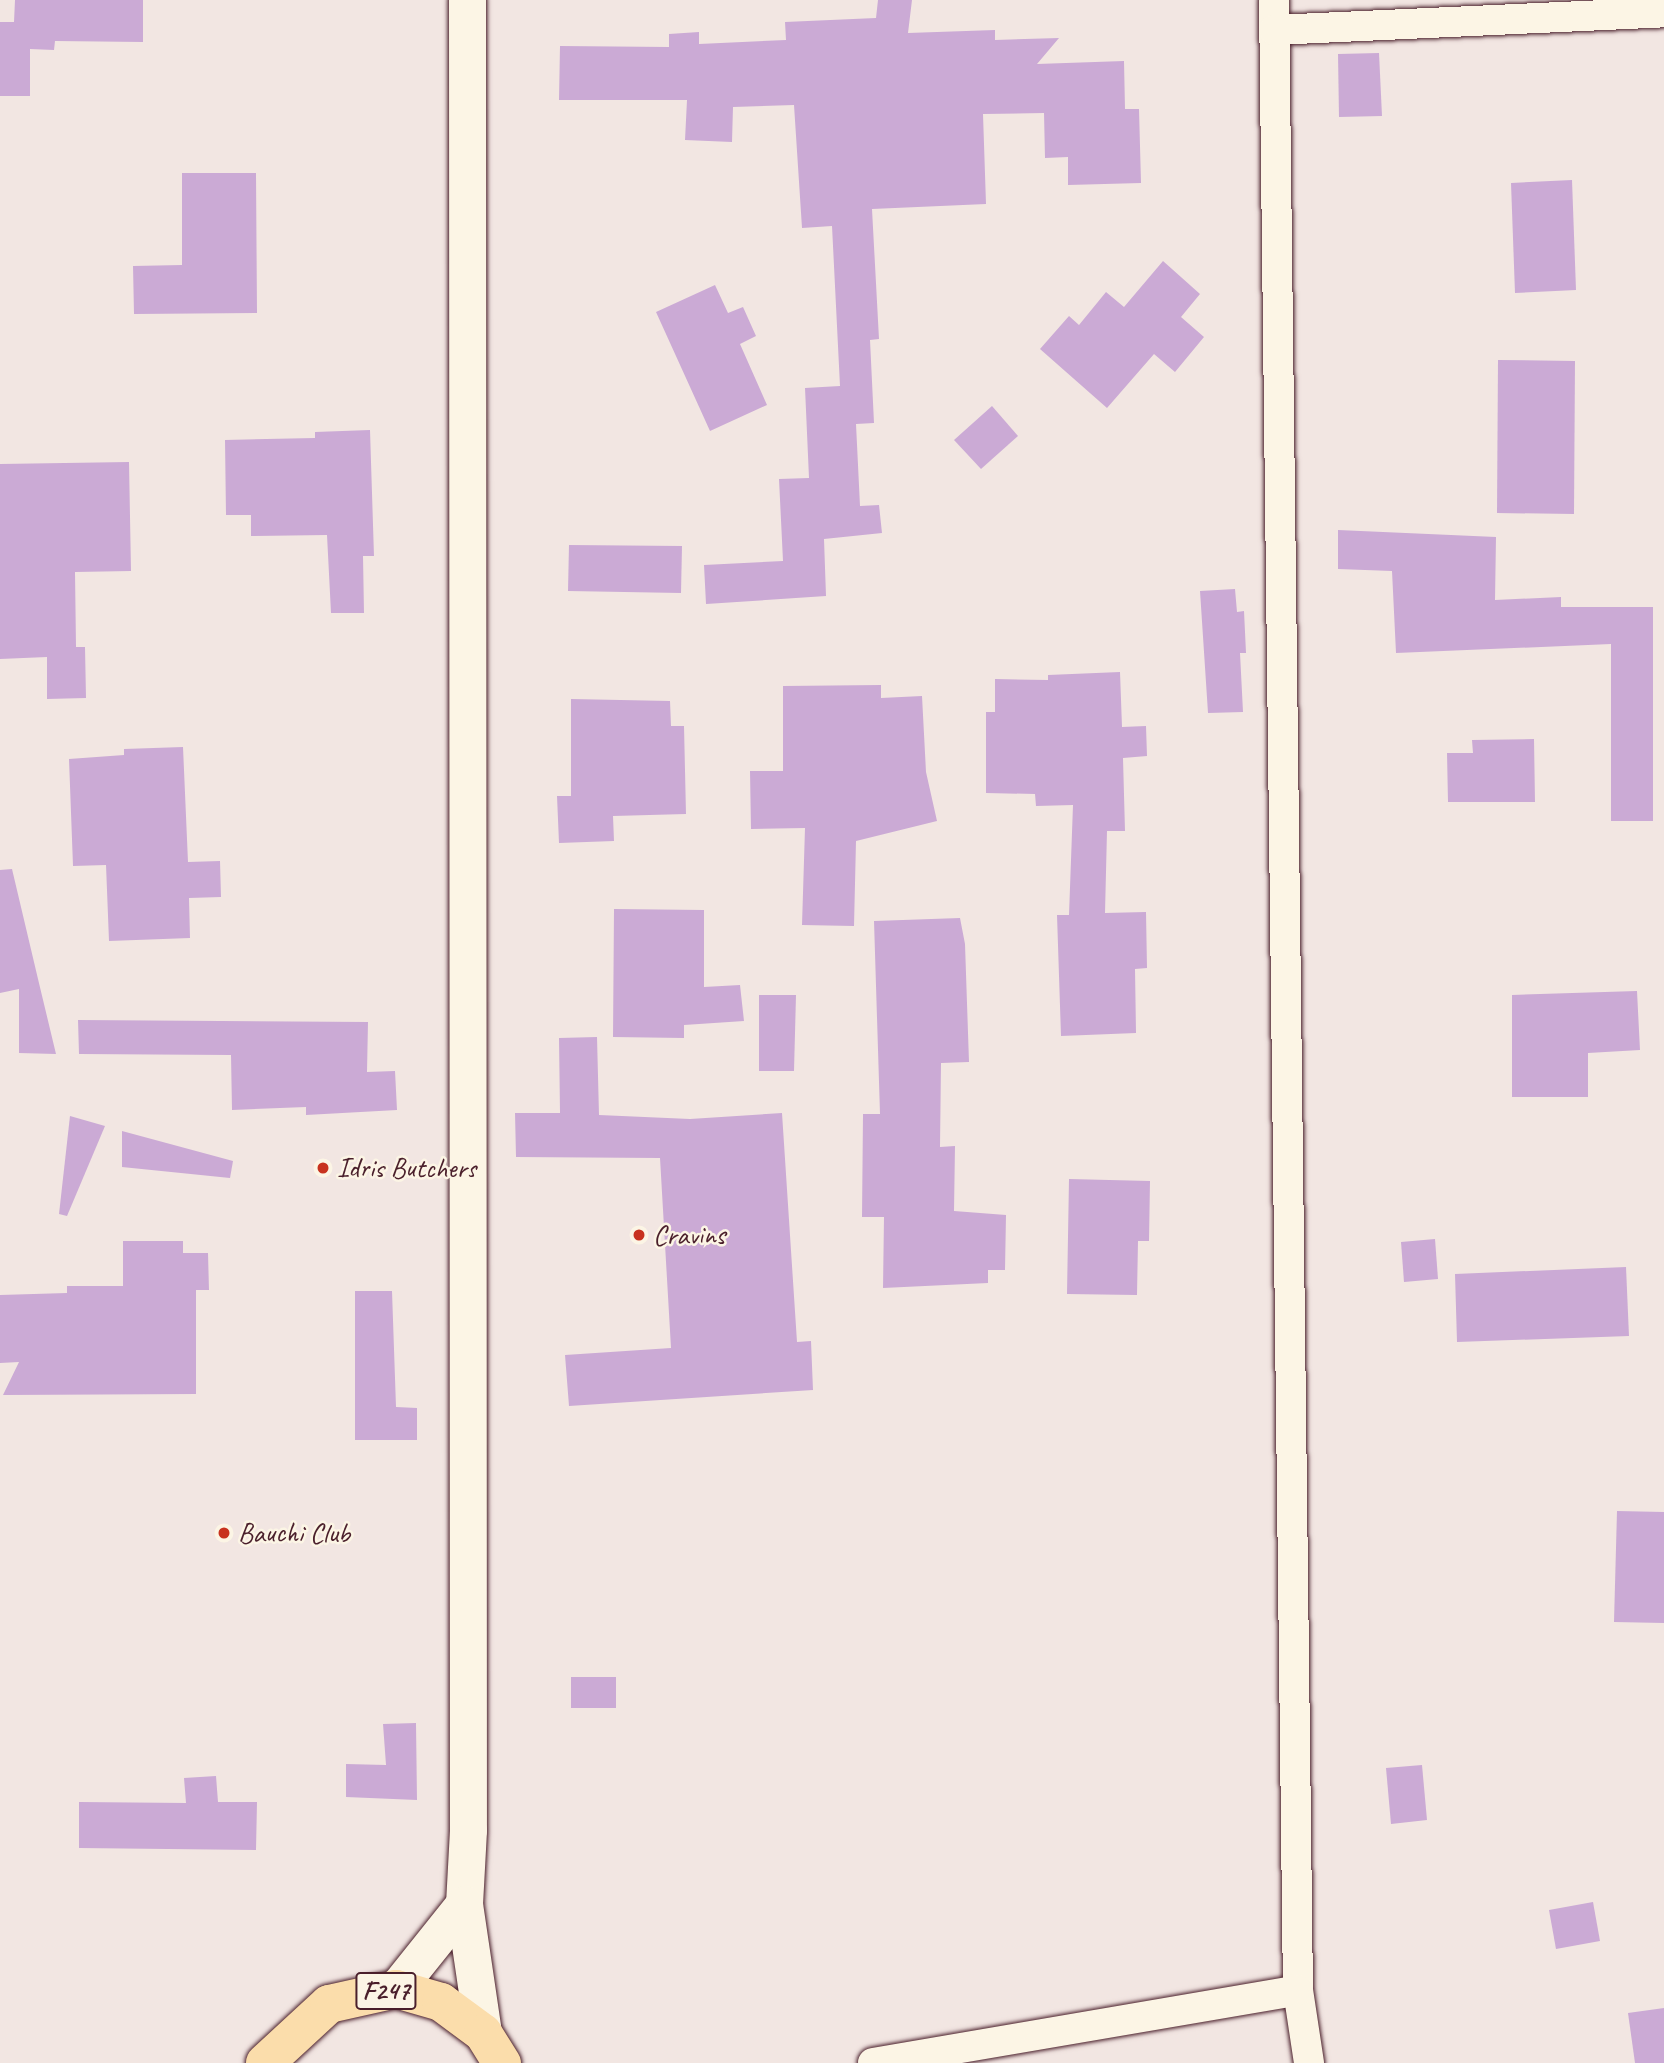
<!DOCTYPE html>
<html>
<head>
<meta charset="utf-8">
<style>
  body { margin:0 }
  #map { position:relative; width:1664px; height:2063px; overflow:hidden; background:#f2e6e2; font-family:Caveat,sans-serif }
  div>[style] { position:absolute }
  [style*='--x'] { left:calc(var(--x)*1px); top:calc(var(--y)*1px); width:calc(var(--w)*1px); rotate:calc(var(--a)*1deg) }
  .building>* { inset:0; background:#cbaad5 }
  .roads { filter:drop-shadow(0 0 2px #4a1f2b) drop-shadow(0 0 2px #4a1f2b) }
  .minor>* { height:30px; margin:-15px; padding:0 15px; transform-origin:15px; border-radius:15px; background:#fcf5e5 }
  .tertiary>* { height:37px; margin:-18.5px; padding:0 18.5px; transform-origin:18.5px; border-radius:18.5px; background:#fcf5e5 }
  .primary>* { height:38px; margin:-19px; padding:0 19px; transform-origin:19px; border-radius:19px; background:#fbddab }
  .dots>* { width:19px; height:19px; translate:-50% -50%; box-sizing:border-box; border:4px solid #fcf5e5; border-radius:50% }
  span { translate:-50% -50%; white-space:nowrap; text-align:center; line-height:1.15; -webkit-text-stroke:5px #fcf5e5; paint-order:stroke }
  .shield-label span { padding:2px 5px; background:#fcf5e5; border:2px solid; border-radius:5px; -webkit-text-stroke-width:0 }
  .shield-label { font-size:26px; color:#4a1f2b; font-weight:700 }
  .poi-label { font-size:28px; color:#4a1f2b }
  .left { translate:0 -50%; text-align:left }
</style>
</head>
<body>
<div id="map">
  <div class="building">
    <div style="clip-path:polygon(15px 0,143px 0,143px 42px,55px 41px,54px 50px,30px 49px,30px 96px,0 96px,0 22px,14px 22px)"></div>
    <div style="clip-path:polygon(878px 0,912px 0,908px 33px,995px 30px,995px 40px,1059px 38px,1037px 64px,1124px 61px,1125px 109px,1139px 109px,1141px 183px,1068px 185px,1068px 157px,1045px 158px,1044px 113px,983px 114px,986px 204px,872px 209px,879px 339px,870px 340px,874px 423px,856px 424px,860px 506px,879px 505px,882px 533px,824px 539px,826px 596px,706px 604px,704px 565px,783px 561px,779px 479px,809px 478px,805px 388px,840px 386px,832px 226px,802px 228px,794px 105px,733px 107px,732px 142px,685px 140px,687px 100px,559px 100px,560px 46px,669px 47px,669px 34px,699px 32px,699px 44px,786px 40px,785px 22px,876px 18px)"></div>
    <div style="clip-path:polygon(1379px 53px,1382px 116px,1339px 117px,1338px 54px)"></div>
    <div style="clip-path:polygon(182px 173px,256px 173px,257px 313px,134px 314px,133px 266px,182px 265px)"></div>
    <div style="clip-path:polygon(1572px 180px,1576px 290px,1515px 293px,1511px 183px)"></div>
    <div style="clip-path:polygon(1163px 261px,1200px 294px,1181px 317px,1204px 337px,1175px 372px,1154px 354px,1107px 408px,1040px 349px,1069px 316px,1079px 325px,1106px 292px,1124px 307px)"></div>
    <div style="clip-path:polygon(715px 285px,728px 313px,743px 307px,756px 336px,740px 344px,767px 405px,710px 431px,656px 312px)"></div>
    <div style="clip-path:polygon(1498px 360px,1575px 361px,1574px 514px,1497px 513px)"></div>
    <div style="clip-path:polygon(992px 406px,1018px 436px,981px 469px,954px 440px)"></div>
    <div style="clip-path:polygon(370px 430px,374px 556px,363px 556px,364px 613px,331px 613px,327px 535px,251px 536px,251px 515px,226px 515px,225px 440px,315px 438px,315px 432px)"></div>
    <div style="clip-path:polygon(129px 462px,131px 571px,75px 572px,76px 647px,85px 647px,86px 698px,47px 699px,47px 657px,0 659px,0 464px)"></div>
    <div style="clip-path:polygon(1338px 530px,1496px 537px,1495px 600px,1561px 597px,1561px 607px,1653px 607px,1653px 821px,1611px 821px,1611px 644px,1396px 653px,1392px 571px,1338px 569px)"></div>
    <div style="clip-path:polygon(569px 545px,682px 546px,681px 593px,568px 591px)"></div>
    <div style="clip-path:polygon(1235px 589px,1237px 612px,1244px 611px,1246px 653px,1240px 653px,1243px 712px,1208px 713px,1200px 591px)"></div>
    <div style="clip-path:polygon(1120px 672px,1122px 727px,1146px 726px,1147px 756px,1123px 758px,1125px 831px,1107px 831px,1105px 913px,1146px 912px,1147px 968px,1135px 969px,1136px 1033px,1061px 1036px,1057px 915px,1069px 915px,1073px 805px,1036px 806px,1035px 794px,986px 793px,986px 712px,995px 712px,995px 679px,1048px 680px,1048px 675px)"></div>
    <div style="clip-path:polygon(881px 685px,881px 698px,922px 696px,926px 772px,937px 821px,856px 841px,854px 926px,802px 925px,805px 828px,751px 829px,750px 771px,783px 771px,783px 686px)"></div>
    <div style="clip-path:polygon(571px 699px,670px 701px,671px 726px,684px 726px,686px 814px,613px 816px,614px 841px,559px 843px,557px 796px,571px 796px)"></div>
    <div style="clip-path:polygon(1534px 739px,1535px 802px,1448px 802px,1447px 753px,1473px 753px,1472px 740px)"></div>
    <div style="clip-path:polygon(183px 747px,188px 862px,220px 861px,221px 897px,189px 898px,190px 938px,109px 941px,106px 865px,73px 866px,69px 759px,124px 755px,124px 749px)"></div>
    <div style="clip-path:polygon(12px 869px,38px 979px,56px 1054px,19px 1053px,19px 989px,0 993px,0 870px)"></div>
    <div style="clip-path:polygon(614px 909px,704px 910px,704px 987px,740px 985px,744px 1021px,684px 1025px,684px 1038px,613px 1037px)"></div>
    <div style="clip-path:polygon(960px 918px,965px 944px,969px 1062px,941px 1063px,940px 1147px,955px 1146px,954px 1211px,1006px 1215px,1005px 1270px,988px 1270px,988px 1283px,883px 1288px,884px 1217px,862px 1217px,863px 1114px,880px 1114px,874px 921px)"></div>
    <div style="clip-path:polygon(1637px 991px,1640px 1050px,1588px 1053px,1588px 1097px,1512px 1097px,1512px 995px)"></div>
    <div style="clip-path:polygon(759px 995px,796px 995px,794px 1071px,759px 1071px)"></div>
    <div style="clip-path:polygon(78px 1020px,368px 1022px,367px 1072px,395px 1071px,397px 1110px,306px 1115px,306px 1107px,232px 1110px,231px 1055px,79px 1054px)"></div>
    <div style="clip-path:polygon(597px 1037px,599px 1115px,690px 1119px,782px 1113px,797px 1342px,811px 1341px,813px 1390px,569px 1406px,565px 1355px,671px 1348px,660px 1158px,516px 1157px,515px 1113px,560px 1113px,559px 1038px)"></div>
    <div style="clip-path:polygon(70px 1116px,105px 1126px,67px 1216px,59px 1214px)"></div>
    <div style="clip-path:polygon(122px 1131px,233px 1161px,230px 1178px,122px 1167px)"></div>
    <div style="clip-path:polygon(1069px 1179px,1150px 1181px,1149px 1241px,1138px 1241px,1137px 1295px,1067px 1294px)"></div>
    <div style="clip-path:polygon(1435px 1239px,1438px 1279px,1404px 1282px,1401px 1242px)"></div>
    <div style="clip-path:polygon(123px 1241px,183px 1241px,183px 1253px,208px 1253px,209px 1290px,196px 1290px,196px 1394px,3px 1395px,19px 1362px,0 1363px,0 1295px,67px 1293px,67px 1286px,123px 1286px)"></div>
    <div style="clip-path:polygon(1626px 1267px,1629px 1336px,1457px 1342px,1455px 1274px)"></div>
    <div style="clip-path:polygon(355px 1291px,392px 1291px,396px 1407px,417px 1408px,417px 1440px,355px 1440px)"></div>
    <div style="clip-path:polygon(1617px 1511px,1664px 1512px,1664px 1623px,1614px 1622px)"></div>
    <div style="clip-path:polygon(571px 1677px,616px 1677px,616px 1708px,571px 1708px)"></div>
    <div style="clip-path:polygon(416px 1723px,417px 1800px,346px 1797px,346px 1764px,386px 1765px,383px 1724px)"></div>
    <div style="clip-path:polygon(1422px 1765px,1427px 1820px,1391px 1824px,1386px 1768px)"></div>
    <div style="clip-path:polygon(216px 1776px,218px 1802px,257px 1802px,256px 1850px,79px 1848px,79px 1802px,186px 1803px,184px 1778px)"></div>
    <div style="clip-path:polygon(1593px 1902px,1600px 1941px,1556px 1949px,1549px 1910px)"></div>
    <div style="clip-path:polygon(1664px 2008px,1664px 2063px,1635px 2063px,1628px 2013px)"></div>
  </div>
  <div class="roads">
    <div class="minor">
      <div style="--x:1274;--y:0;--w:1990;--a:89.31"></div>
      <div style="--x:1298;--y:1990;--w:74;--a:81.4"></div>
      <div style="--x:1274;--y:30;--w:390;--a:-2.6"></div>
      <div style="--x:873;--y:2063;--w:431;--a:-9.7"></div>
    </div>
    <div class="tertiary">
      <div style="--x:467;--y:0;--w:1830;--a:89.97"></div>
      <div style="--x:468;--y:1830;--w:74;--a:93.1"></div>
      <div style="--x:464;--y:1904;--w:130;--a:81.6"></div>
      <div style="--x:396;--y:1989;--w:109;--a:-51.3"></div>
    </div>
    <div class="primary">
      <div style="--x:265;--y:2063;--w:87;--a:-42.7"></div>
      <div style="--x:329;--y:2004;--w:69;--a:-12.6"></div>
      <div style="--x:396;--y:1989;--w:47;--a:16.1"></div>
      <div style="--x:441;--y:2002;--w:52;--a:36.4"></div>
      <div style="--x:483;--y:2033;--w:36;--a:58"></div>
    </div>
  </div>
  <div class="dots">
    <div style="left:323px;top:1168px;background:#c8321e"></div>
    <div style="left:639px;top:1235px;background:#c8321e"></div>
    <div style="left:224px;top:1533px;background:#c8321e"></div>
  </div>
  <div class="shield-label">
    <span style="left:386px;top:1991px">F247</span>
  </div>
  <div class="poi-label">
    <span class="left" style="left:337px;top:1168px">Idris Butchers</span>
    <span class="left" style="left:653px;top:1235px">Cravins</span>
    <span class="left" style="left:238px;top:1533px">Bauchi Club</span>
  </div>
</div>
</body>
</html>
